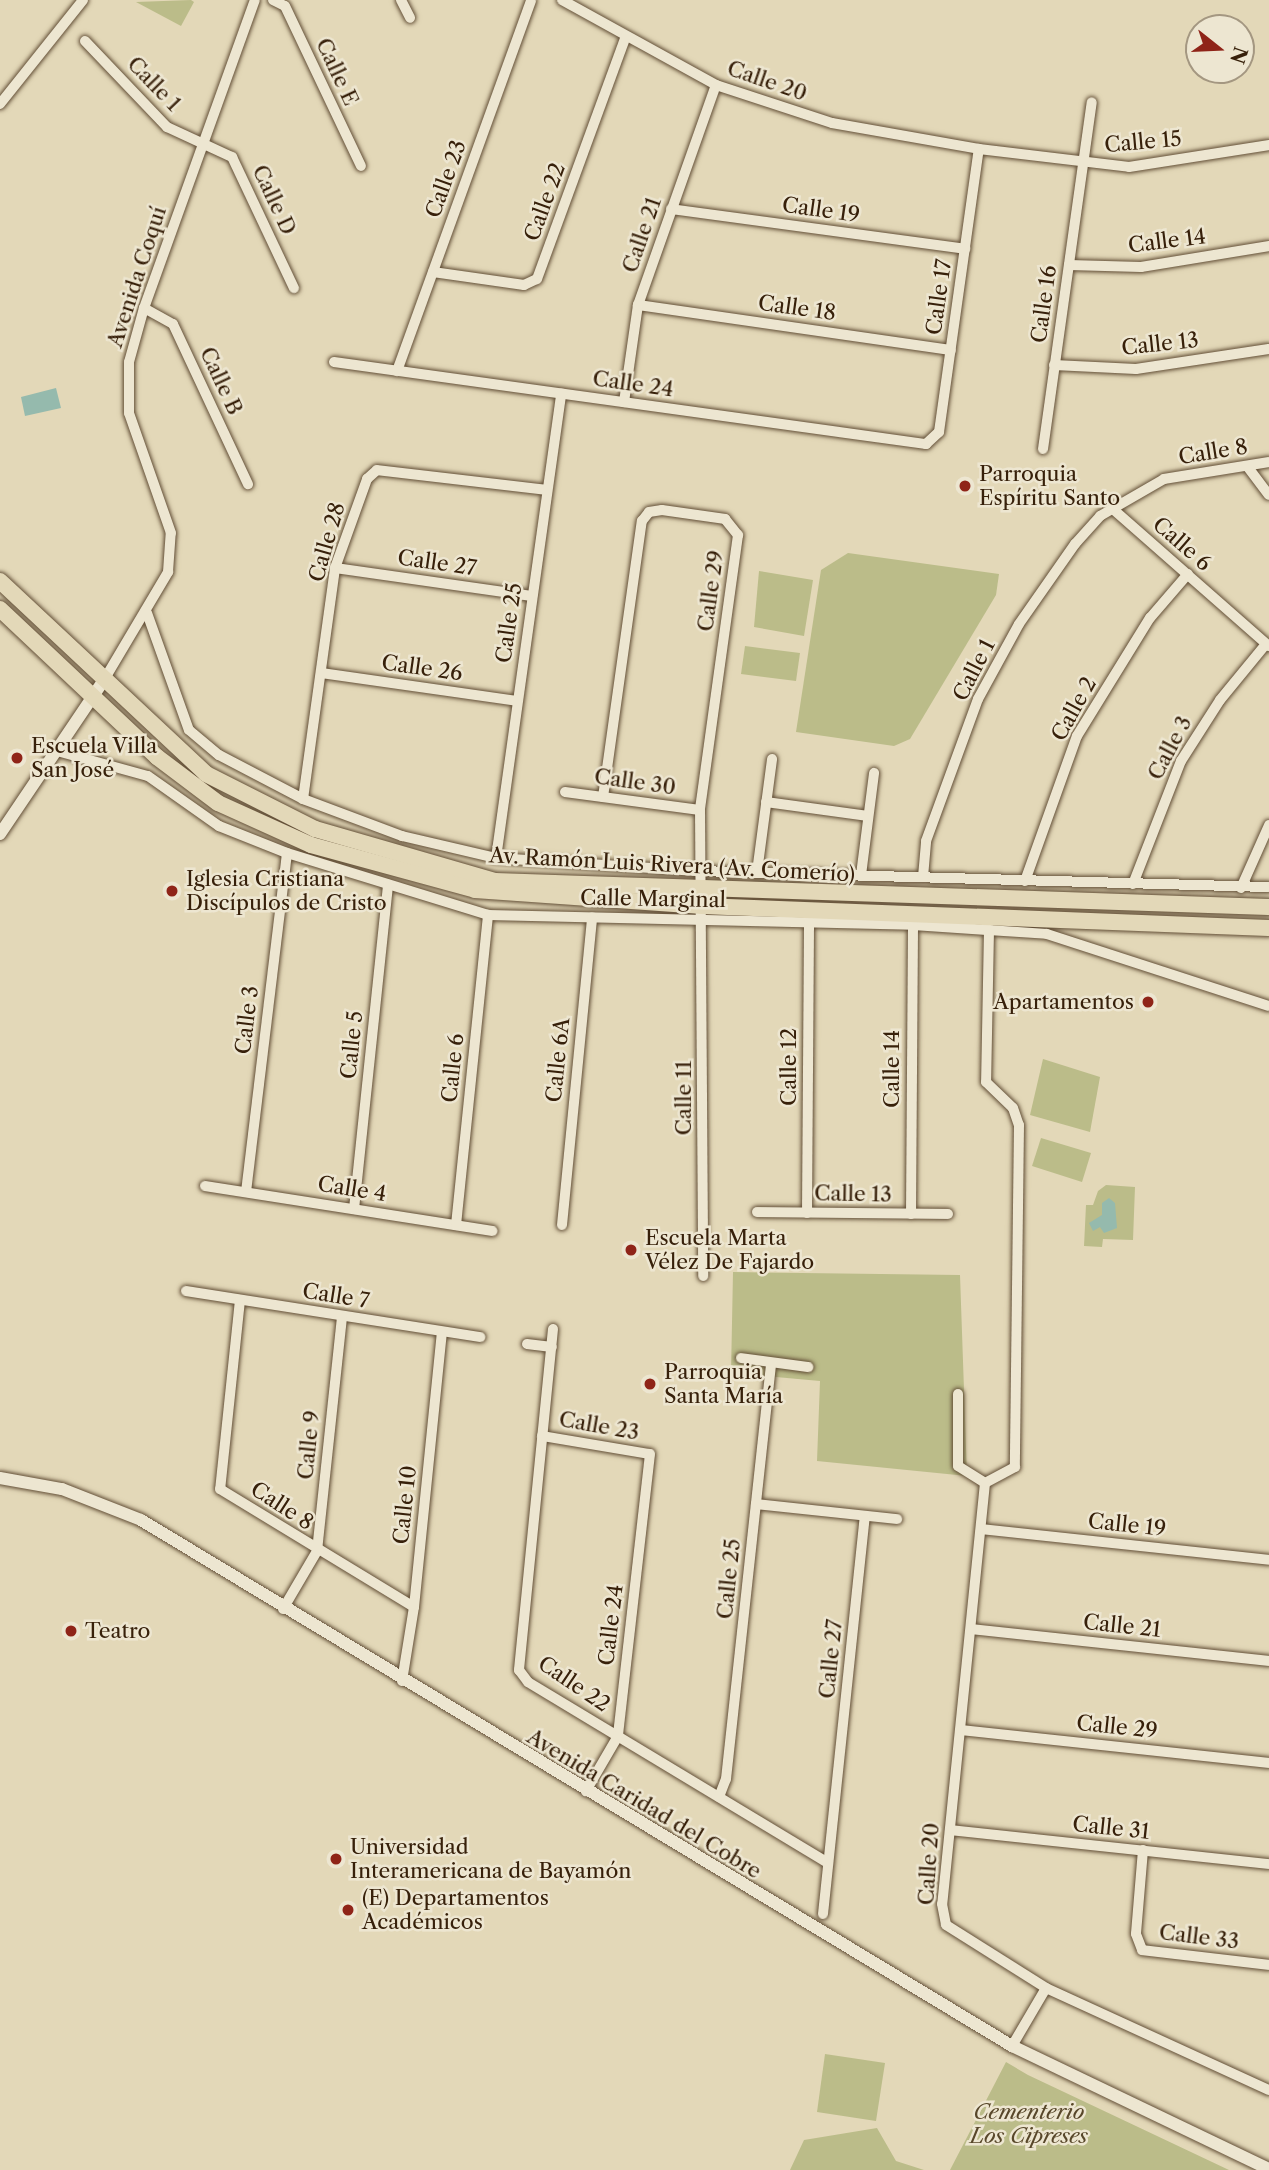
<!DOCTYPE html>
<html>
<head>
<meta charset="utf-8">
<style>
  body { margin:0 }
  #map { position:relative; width:1269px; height:2170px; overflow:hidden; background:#e3d8b8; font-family:"Libre Caslon Text",serif }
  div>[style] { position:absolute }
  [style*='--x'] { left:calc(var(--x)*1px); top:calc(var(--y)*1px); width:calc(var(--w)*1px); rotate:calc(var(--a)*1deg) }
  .green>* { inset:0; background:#bbbc89 }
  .water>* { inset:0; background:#95baad }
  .roads { filter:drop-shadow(0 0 2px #624e36) drop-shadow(0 0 2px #624e36) }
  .minor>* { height:10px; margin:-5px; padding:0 5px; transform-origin:5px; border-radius:5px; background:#ede6d1 }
  .tertiary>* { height:12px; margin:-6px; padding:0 6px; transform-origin:6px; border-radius:6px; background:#ede6d1 }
  .trunk>* { height:16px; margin:-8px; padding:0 8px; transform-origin:8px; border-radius:8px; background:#e3d8b8 }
  .dots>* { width:19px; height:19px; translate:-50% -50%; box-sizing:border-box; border:4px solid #ede6d1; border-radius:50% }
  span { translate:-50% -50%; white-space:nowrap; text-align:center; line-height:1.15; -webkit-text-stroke:5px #ede6d1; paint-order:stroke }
  .street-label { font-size:21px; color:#37200a }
  .poi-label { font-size:21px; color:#37200a }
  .left { translate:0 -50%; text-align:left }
  .right { translate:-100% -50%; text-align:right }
  .park-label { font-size:21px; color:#58472a; font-style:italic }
  .north { position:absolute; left:1185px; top:14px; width:70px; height:70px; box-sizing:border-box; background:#ede6d1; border:2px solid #a49781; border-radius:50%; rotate:108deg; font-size:19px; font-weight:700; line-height:28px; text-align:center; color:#37200a }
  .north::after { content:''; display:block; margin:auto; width:24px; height:32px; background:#8f2418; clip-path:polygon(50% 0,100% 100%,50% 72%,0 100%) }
</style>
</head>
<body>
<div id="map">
  <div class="green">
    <div style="clip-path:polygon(191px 0,194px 2px,181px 26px,136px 2px)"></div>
    <div style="clip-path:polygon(848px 553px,999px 574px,996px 595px,910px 739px,894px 746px,796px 732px,821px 570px)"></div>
    <div style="clip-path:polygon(759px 571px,813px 580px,804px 636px,754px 627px)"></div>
    <div style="clip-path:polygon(745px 646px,800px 653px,796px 681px,741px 674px)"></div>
    <div style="clip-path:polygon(1043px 1059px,1100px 1077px,1090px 1132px,1030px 1115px)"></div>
    <div style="clip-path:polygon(1041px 1138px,1091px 1153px,1082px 1182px,1032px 1166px)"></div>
    <div style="clip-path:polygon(1106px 1185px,1135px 1187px,1133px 1240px,1103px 1239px,1102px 1247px,1084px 1246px,1086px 1205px,1093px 1205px,1098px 1191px)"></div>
    <div style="clip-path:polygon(733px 1272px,960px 1275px,967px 1476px,817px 1461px,820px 1381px,731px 1373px)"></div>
    <div style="clip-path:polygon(825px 2054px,885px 2063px,876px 2121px,817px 2112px)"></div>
    <div style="clip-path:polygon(1006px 2062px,1028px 2075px,1229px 2170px,950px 2170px)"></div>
    <div style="clip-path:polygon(877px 2128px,896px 2161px,924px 2170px,790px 2170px,804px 2140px)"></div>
  </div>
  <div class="water">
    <div style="clip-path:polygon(56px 388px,61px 408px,25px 416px,21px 397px)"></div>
    <div style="clip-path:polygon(1109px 1198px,1115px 1203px,1117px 1228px,1104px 1233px,1100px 1227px,1093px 1231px,1089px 1223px,1102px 1215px,1102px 1203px)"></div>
  </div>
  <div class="roads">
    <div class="minor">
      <div style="--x:273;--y:0;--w:13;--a:27"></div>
      <div style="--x:285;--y:6;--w:177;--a:64.6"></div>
      <div style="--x:401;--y:0;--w:20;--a:63"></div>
      <div style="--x:562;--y:0;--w:176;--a:28.9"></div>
      <div style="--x:716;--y:85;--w:122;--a:18.1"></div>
      <div style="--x:832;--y:123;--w:149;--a:10"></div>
      <div style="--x:979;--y:149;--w:151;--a:6.8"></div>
      <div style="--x:1129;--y:167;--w:142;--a:-8.9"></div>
      <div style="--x:85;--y:41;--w:119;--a:46.4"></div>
      <div style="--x:167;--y:127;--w:72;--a:24.8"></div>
      <div style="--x:232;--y:157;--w:145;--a:64.7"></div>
      <div style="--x:0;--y:104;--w:133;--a:-51.4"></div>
      <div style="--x:671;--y:209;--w:297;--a:7.7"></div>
      <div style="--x:1069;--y:265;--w:72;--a:1.6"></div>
      <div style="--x:1141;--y:267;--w:130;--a:-9.3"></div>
      <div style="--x:433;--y:272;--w:92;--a:8.1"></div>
      <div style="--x:524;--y:285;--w:14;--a:-25"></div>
      <div style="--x:537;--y:279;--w:257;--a:-69.9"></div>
      <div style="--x:638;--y:305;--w:316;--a:8.2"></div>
      <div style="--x:144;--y:308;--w:33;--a:29"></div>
      <div style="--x:173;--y:324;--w:177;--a:64.9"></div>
      <div style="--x:334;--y:362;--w:598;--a:7.89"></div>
      <div style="--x:926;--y:444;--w:18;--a:-43"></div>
      <div style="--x:939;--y:432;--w:286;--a:-82"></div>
      <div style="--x:1054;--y:365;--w:82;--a:2.8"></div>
      <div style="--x:1136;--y:369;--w:134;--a:-8.6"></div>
      <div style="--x:397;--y:371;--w:394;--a:-70.1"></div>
      <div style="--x:624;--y:402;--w:98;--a:-81.8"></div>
      <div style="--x:638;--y:305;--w:233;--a:-70.5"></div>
      <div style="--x:1043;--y:449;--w:350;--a:-82"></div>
      <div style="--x:1247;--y:466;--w:36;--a:53"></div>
      <div style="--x:1114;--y:510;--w:206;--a:41.3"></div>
      <div style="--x:335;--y:568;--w:199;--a:8.1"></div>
      <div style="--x:147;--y:613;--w:124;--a:70.3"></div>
      <div style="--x:189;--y:730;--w:39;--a:40"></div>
      <div style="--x:219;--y:755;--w:95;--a:27.6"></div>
      <div style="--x:303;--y:799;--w:106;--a:20.5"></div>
      <div style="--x:402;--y:836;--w:97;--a:13.2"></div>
      <div style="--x:496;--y:858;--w:202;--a:3.7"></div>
      <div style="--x:698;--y:871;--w:571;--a:1.61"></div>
      <div style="--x:321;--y:673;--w:198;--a:8.1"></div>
      <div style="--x:104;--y:680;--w:126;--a:-59.3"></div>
      <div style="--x:168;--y:572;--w:39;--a:-86"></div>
      <div style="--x:171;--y:533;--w:127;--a:-109.3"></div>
      <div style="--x:129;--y:413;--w:51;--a:-90"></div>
      <div style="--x:129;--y:362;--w:56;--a:-74.5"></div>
      <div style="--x:144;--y:308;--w:327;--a:-70.2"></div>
      <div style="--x:57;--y:751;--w:94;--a:15.4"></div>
      <div style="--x:148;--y:776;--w:87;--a:35.2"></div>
      <div style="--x:219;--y:826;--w:73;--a:21.7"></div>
      <div style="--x:287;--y:853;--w:210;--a:17.1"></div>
      <div style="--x:488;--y:915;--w:425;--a:1.3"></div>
      <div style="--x:913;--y:925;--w:134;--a:3.8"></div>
      <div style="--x:1047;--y:934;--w:233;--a:18"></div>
      <div style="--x:565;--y:792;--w:136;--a:7.6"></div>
      <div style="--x:603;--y:797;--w:279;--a:-82"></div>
      <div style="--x:642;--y:521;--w:11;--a:-52"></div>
      <div style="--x:649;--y:512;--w:13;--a:-9"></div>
      <div style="--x:662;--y:510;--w:64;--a:8.1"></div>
      <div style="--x:725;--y:519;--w:21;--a:51"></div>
      <div style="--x:738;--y:535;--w:278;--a:97.9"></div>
      <div style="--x:700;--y:810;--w:466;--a:89.6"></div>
      <div style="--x:303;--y:799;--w:233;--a:-82.1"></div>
      <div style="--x:335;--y:568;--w:95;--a:-70.2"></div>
      <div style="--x:367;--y:479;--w:13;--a:-42"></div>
      <div style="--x:377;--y:470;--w:171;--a:6.7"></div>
      <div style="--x:766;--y:802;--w:103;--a:7.8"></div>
      <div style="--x:496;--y:858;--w:469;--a:-82"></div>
      <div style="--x:757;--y:872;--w:114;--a:-82.4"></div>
      <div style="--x:861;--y:875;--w:103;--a:-82.7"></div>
      <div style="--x:923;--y:877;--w:36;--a:-85"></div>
      <div style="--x:926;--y:841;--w:151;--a:-69.9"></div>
      <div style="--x:978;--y:699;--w:85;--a:-61.3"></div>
      <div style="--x:1019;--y:624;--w:98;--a:-55"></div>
      <div style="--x:1075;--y:544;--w:38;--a:-48"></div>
      <div style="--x:1100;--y:516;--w:74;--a:-30"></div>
      <div style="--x:1164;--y:479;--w:106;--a:-9.2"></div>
      <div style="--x:1025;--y:881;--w:154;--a:-70.3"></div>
      <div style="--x:1077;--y:736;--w:139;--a:-58.3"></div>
      <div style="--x:1150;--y:618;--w:58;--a:-49.2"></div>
      <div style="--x:1133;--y:884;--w:132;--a:-68.7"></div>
      <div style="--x:1181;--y:761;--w:72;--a:-57.4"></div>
      <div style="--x:1220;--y:700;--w:72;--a:-50.6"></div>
      <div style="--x:1241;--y:888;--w:69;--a:-66"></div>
      <div style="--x:989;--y:930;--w:152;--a:91.1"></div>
      <div style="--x:986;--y:1082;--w:37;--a:44"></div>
      <div style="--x:1013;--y:1108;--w:18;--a:71"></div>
      <div style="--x:1019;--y:1125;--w:342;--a:90.7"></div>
      <div style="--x:1015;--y:1467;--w:34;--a:152"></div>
      <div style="--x:985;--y:1483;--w:423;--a:95.8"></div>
      <div style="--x:942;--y:1904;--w:21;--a:79"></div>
      <div style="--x:946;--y:1925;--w:118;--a:32.2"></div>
      <div style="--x:1046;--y:1988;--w:245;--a:24.6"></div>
      <div style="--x:205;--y:1186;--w:291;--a:8.9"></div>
      <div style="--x:246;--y:1192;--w:341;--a:-83.1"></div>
      <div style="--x:354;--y:1209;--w:326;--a:-84"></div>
      <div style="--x:757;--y:1212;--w:191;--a:0.6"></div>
      <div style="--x:807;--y:1213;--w:292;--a:-89.6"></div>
      <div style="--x:911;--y:1214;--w:289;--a:-89.6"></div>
      <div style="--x:456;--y:1225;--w:312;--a:-84.1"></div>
      <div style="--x:562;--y:1225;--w:309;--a:-84.4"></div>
      <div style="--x:186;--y:1291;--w:298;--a:8.9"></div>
      <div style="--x:240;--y:1300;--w:190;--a:96"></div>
      <div style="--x:220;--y:1489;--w:227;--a:31.3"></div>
      <div style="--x:553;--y:1329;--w:343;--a:95.7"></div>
      <div style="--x:519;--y:1670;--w:15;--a:53"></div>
      <div style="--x:528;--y:1682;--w:350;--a:31.1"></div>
      <div style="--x:527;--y:1344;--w:25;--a:7"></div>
      <div style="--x:741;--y:1358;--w:68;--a:7.7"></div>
      <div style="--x:958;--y:1394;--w:72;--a:90"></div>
      <div style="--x:958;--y:1466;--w:32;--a:32"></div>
      <div style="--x:542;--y:1436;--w:109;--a:9.5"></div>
      <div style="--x:650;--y:1454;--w:284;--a:96.5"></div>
      <div style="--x:618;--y:1736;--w:64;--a:120.2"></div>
      <div style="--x:756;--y:1504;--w:142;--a:6.1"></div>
      <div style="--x:981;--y:1529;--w:290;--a:6.1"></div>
      <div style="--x:283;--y:1609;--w:67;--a:-59.6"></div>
      <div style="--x:317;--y:1551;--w:235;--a:-83.9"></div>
      <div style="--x:971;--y:1629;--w:300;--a:6.1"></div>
      <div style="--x:402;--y:1681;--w:75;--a:-80.8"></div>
      <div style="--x:414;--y:1607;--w:276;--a:-84.2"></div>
      <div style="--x:961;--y:1730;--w:310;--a:6.1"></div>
      <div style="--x:719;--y:1797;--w:19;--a:-69"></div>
      <div style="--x:726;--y:1779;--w:418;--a:-83.8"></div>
      <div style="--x:950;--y:1830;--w:321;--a:6.1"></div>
      <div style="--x:1143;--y:1850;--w:84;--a:94.8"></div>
      <div style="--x:1136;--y:1934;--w:17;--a:69"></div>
      <div style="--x:1142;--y:1950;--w:128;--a:6.7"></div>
      <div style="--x:823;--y:1914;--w:400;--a:-84"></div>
      <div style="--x:1012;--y:2046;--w:67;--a:-59.6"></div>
    </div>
    <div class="tertiary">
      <div style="--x:0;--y:834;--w:186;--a:-56"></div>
      <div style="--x:0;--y:1478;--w:63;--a:10.1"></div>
      <div style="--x:62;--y:1489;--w:85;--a:21.4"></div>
      <div style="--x:141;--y:1520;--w:1018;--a:31.13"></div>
      <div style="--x:1012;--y:2046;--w:285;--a:25.6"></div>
    </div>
    <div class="trunk">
      <div style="--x:0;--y:581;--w:282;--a:43.1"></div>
      <div style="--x:206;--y:774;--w:122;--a:26.8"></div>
      <div style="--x:315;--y:829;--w:187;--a:16.1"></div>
      <div style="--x:495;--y:881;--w:774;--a:1.92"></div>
      <div style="--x:0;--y:609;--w:216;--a:43.3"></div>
      <div style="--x:157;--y:757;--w:76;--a:37"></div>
      <div style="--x:218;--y:803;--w:102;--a:24.3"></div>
      <div style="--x:311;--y:845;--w:170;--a:15.3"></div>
      <div style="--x:475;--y:890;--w:228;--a:4"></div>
      <div style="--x:702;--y:906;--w:567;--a:2.22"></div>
    </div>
  </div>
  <div class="dots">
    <div style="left:965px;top:486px;background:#8f2418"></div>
    <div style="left:17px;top:758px;background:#8f2418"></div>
    <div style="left:172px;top:891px;background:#8f2418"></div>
    <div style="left:1148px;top:1002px;background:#8f2418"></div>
    <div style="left:631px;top:1250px;background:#8f2418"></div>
    <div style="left:650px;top:1384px;background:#8f2418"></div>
    <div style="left:71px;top:1631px;background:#8f2418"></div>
    <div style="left:336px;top:1859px;background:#8f2418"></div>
    <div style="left:348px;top:1910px;background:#8f2418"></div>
  </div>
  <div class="street-label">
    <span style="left:337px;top:72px;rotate:65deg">Calle E</span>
    <span style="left:767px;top:81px;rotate:19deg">Calle 20</span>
    <span style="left:154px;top:84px;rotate:46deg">Calle 1</span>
    <span style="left:1143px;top:142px;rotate:-5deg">Calle 15</span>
    <span style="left:446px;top:179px;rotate:-70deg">Calle 23</span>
    <span style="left:274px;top:200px;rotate:65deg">Calle D</span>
    <span style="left:545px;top:202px;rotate:-70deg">Calle 22</span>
    <span style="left:821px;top:210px;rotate:8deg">Calle 19</span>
    <span style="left:642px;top:235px;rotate:-71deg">Calle 21</span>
    <span style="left:1167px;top:241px;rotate:-7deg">Calle 14</span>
    <span style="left:137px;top:277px;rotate:-72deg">Avenida Coquí</span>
    <span style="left:939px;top:297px;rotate:-82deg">Calle 17</span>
    <span style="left:1044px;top:304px;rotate:-82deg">Calle 16</span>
    <span style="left:797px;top:308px;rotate:8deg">Calle 18</span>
    <span style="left:1160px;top:344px;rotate:-6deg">Calle 13</span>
    <span style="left:221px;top:381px;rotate:65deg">Calle B</span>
    <span style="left:633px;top:384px;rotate:8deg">Calle 24</span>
    <span style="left:1213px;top:452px;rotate:-9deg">Calle 8</span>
    <span style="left:327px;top:542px;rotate:-74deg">Calle 28</span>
    <span style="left:1182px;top:544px;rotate:41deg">Calle 6</span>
    <span style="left:437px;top:563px;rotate:8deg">Calle 27</span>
    <span style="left:711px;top:591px;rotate:-82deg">Calle 29</span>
    <span style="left:509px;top:623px;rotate:-82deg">Calle 25</span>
    <span style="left:422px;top:668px;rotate:8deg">Calle 26</span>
    <span style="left:974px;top:670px;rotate:-63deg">Calle 1</span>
    <span style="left:1074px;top:709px;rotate:-61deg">Calle 2</span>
    <span style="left:1170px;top:748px;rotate:-62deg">Calle 3</span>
    <span style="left:635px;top:782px;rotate:8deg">Calle 30</span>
    <span style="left:672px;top:865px;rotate:3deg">Av. Ramón Luis Rivera (Av. Comerío)</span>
    <span style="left:653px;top:899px;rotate:1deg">Calle Marginal</span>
    <span style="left:247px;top:1020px;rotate:-83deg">Calle 3</span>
    <span style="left:352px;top:1045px;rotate:-84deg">Calle 5</span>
    <span style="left:558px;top:1060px;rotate:-84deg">Calle 6A</span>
    <span style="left:789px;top:1067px;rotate:-90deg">Calle 12</span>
    <span style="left:453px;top:1068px;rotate:-84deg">Calle 6</span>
    <span style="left:892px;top:1069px;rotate:-90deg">Calle 14</span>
    <span style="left:684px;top:1098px;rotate:-90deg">Calle 11</span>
    <span style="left:352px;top:1189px;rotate:9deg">Calle 4</span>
    <span style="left:853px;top:1194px;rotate:1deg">Calle 13</span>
    <span style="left:336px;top:1296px;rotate:9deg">Calle 7</span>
    <span style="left:599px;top:1426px;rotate:10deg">Calle 23</span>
    <span style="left:309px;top:1445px;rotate:-84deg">Calle 9</span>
    <span style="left:405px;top:1505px;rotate:-84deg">Calle 10</span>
    <span style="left:282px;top:1506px;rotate:33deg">Calle 8</span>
    <span style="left:1127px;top:1525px;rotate:6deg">Calle 19</span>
    <span style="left:729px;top:1579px;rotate:-84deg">Calle 25</span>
    <span style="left:611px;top:1625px;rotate:-83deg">Calle 24</span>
    <span style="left:1122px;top:1626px;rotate:6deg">Calle 21</span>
    <span style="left:831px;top:1659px;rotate:-84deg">Calle 27</span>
    <span style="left:574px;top:1684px;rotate:34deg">Calle 22</span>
    <span style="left:1117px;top:1727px;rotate:6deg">Calle 29</span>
    <span style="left:644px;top:1804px;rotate:31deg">Avenida Caridad del Cobre</span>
    <span style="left:1111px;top:1828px;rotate:6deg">Calle 31</span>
    <span style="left:929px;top:1864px;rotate:-86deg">Calle 20</span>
    <span style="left:1199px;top:1937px;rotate:7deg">Calle 33</span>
  </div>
  <div class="poi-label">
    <span class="left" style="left:979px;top:486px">Parroquia<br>Espíritu Santo</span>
    <span class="left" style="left:31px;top:758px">Escuela Villa<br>San José</span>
    <span class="left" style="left:186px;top:891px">Iglesia Cristiana<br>Discípulos de Cristo</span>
    <span class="right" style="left:1134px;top:1002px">Apartamentos</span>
    <span class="left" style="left:645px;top:1250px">Escuela Marta<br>Vélez De Fajardo</span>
    <span class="left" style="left:664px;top:1384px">Parroquia<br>Santa María</span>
    <span class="left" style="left:85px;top:1631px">Teatro</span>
    <span class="left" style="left:350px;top:1859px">Universidad<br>Interamericana de Bayamón</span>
    <span class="left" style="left:362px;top:1910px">(E) Departamentos<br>Académicos</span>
  </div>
  <div class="park-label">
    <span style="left:1029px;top:2124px">Cementerio<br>Los Cipreses</span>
  </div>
  <div class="north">N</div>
</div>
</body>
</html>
